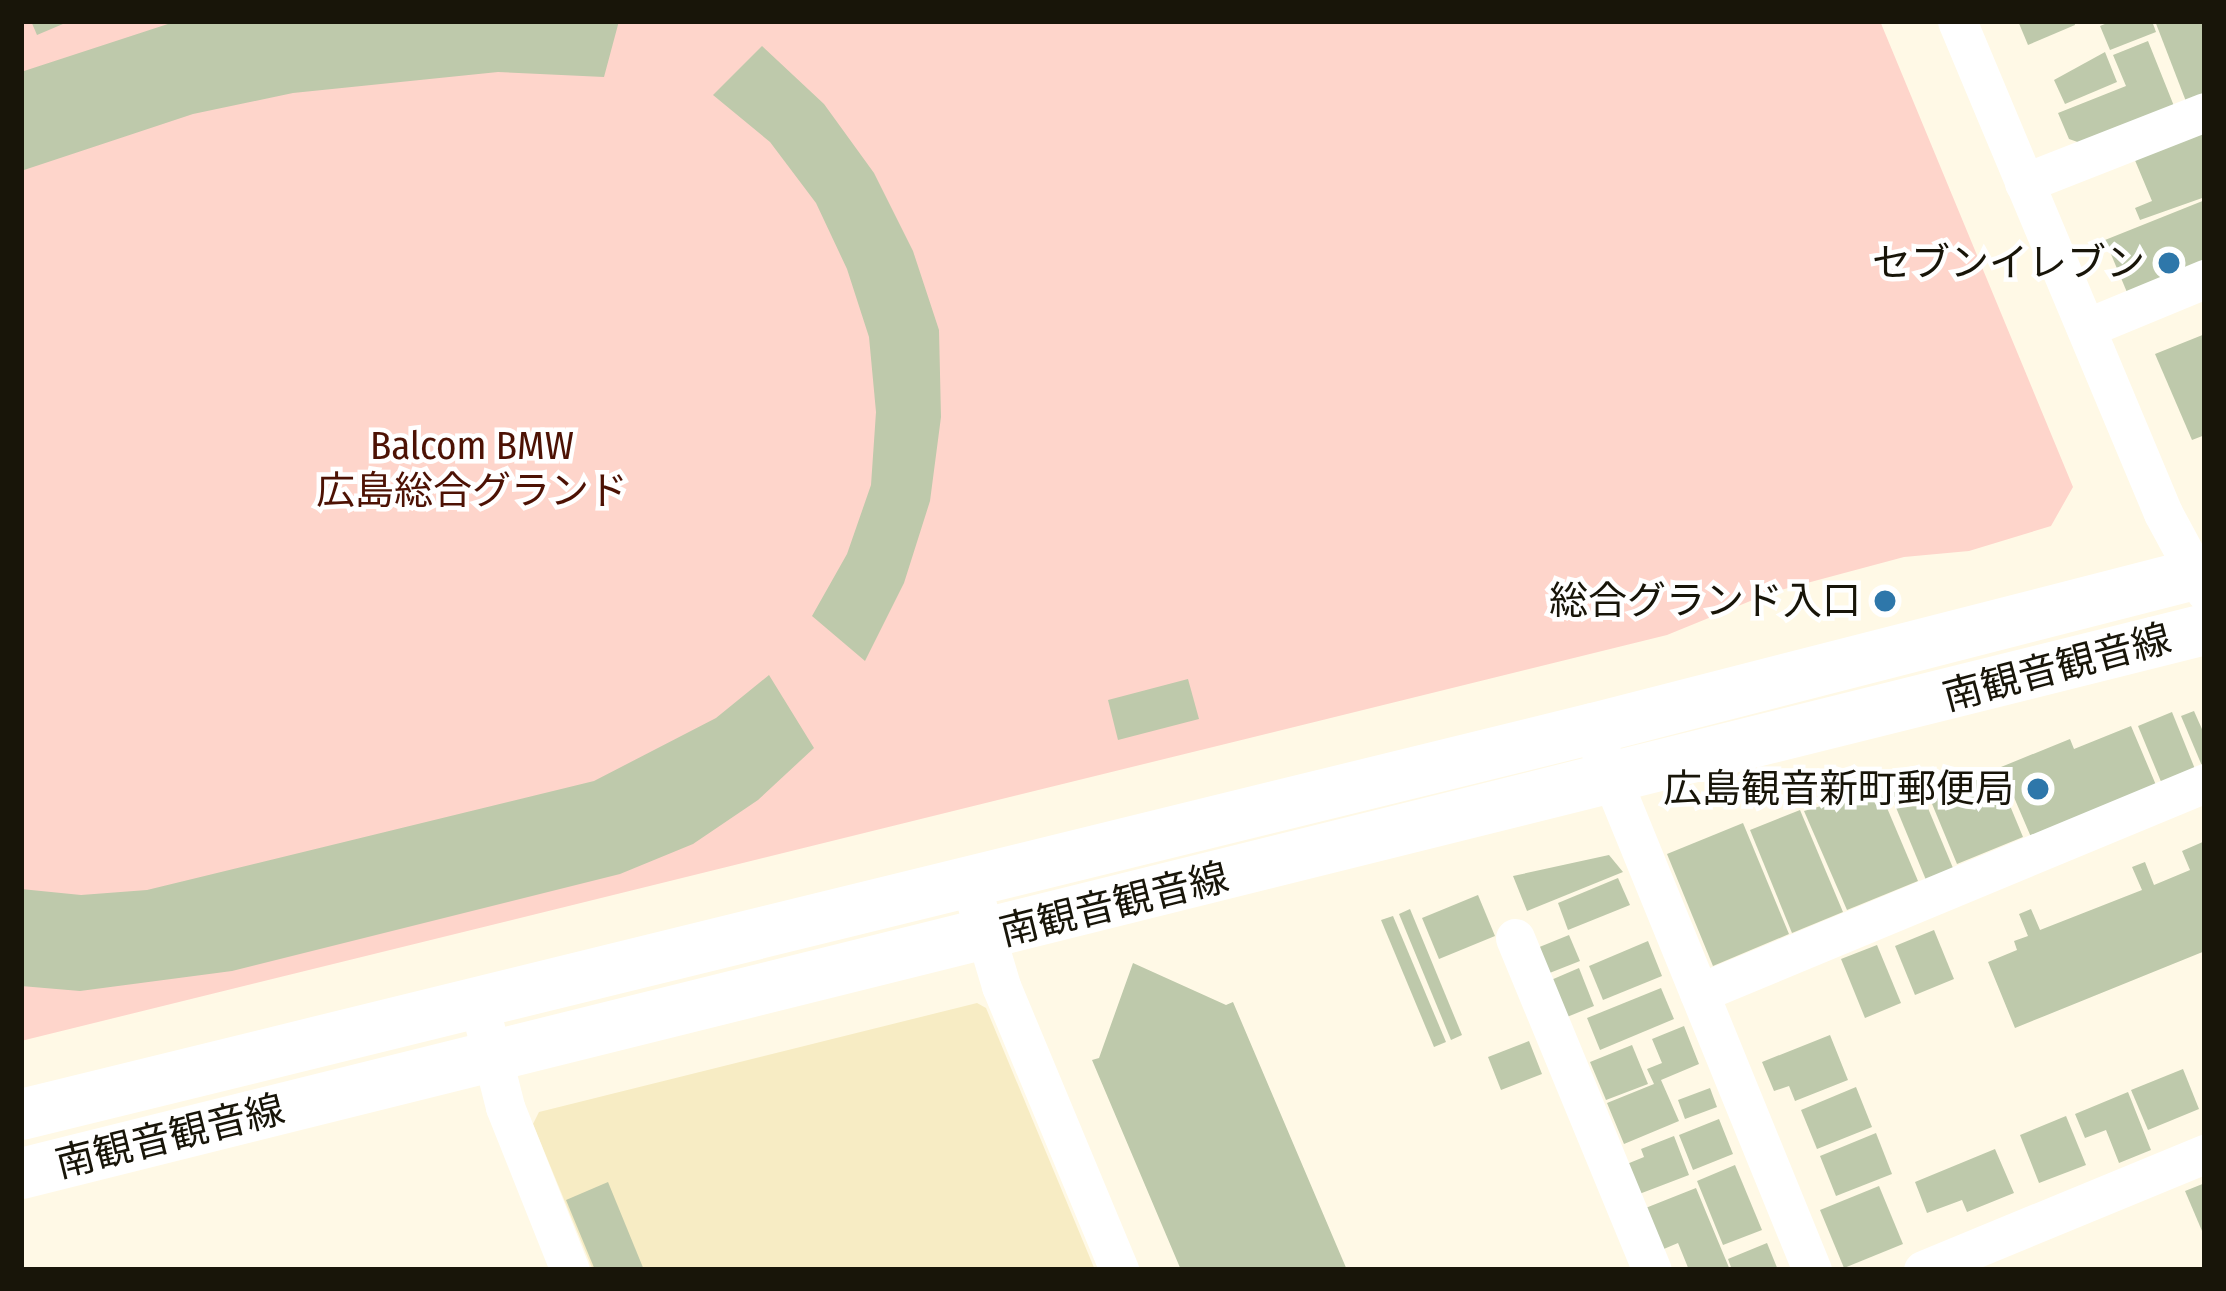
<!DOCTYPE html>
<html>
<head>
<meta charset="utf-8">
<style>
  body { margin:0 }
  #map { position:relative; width:2226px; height:1291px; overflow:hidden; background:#fff9e6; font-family:"Fira Sans Condensed","Noto Sans JP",sans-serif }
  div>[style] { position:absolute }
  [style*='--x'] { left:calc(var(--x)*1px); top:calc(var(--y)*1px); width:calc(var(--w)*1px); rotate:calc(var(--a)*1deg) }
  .built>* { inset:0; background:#f7ecc4 }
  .green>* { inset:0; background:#fed5cb }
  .building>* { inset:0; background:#bec9ab }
  .minor>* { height:39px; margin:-19.5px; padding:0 19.5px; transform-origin:19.5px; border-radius:19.5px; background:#fff }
  .major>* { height:51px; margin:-25.5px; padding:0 25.5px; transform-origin:25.5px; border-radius:25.5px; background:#fff }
  .dots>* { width:33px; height:33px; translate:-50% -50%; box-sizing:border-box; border:6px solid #fff; border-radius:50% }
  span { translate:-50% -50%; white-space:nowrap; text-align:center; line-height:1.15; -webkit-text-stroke:9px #fff; paint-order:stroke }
  .poi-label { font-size:39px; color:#181509 }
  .right { translate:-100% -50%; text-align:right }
  .park-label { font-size:39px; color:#4d1204 }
  .street-label { font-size:39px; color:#181509 }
  .frame { position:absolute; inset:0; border:24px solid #181509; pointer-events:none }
</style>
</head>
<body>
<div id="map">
  <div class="built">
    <div style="clip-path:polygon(977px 1003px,986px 1008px,1095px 1270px,593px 1270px,533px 1124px,539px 1112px)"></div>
  </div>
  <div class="green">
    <div style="clip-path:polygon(21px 21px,1880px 21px,2073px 487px,2051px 526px,1969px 551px,1904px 557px,1770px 593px,1667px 635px,21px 1041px)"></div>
  </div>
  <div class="building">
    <div style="clip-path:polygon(31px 21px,70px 21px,37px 35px)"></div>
    <div style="clip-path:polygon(619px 21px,604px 77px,498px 72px,293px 93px,193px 114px,21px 171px,21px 72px,174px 22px)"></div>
    <div style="clip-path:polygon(2018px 21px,2074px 21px,2075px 25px,2028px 45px)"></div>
    <div style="clip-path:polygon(2112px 21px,2152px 21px,2156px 32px,2110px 50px,2100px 26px)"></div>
    <div style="clip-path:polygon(2155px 21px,2205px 21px,2205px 97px,2187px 104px)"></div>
    <div style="clip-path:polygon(2148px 41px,2176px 111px,2089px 146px,2069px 139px,2058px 113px,2126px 86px,2113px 55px)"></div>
    <div style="clip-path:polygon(762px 46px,824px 104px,874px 173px,913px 251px,939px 330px,941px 417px,930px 501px,904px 583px,865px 661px,812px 616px,847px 554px,871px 485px,876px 412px,869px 337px,847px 269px,816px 203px,770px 142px,713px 95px)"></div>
    <div style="clip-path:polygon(2105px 52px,2117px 82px,2065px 104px,2054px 80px)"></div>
    <div style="clip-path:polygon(2205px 129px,2205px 197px,2140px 220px,2135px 208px,2152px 201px,2134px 158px)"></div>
    <div style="clip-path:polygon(2205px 200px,2205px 266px,2129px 297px,2105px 240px)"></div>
    <div style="clip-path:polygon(2205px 334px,2205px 435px,2192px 440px,2155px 354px)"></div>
    <div style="clip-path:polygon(769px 675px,814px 748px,758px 800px,693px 844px,620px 874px,232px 971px,80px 991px,21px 986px,21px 889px,81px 895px,147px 890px,594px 781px,716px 718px)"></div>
    <div style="clip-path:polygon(1188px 679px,1199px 719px,1118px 740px,1108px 700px)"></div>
    <div style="clip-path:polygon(2194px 711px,2205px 736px,2205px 773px,2181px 716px)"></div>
    <div style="clip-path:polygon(2172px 712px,2195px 769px,2162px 784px,2138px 726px)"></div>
    <div style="clip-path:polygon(2131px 726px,2156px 785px,2031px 837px,2001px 767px,2070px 739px,2074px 749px)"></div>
    <div style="clip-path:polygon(1996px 772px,2023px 837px,1957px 864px,1930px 799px)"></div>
    <div style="clip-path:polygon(1917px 782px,1953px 868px,1926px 880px,1890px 793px)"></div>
    <div style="clip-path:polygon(1879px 789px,1918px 881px,1847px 910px,1804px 811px)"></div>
    <div style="clip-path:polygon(1800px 810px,1843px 912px,1792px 933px,1750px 830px)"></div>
    <div style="clip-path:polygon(1743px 823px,1789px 934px,1713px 966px,1667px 854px)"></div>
    <div style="clip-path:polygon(2205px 841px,2205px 951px,2015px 1028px,1988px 962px,2017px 950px,2014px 941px,2028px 936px,2019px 914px,2031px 909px,2040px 930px,2142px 890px,2132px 867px,2145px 862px,2154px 885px,2190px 870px,2182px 851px)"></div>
    <div style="clip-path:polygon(1609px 855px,1623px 872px,1527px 911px,1513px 876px)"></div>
    <div style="clip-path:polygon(1618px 878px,1630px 905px,1568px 930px,1558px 903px)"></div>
    <div style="clip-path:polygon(1478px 895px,1495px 936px,1439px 959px,1422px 918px)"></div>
    <div style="clip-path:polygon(1410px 909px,1462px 1035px,1451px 1040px,1399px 914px)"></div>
    <div style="clip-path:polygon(1393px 916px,1446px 1042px,1434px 1047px,1381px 920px)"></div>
    <div style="clip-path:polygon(1934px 930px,1954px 979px,1915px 995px,1895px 946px)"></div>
    <div style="clip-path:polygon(1569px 935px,1580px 961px,1547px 974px,1537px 948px)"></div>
    <div style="clip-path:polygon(1648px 941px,1662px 976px,1603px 1000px,1589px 966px)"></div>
    <div style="clip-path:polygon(1877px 945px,1901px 1003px,1865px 1018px,1841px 959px)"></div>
    <div style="clip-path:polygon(1133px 963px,1226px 1005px,1233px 1002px,1347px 1270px,1181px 1270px,1092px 1060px,1099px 1058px)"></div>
    <div style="clip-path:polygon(1579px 968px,1594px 1006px,1567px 1017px,1551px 980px)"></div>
    <div style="clip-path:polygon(1661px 988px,1674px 1019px,1600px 1050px,1587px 1018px)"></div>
    <div style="clip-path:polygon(1684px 1026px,1699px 1064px,1661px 1080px,1679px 1121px,1624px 1144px,1607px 1103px,1654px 1084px,1647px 1069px,1662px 1063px,1652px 1039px)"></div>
    <div style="clip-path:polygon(1830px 1035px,1848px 1080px,1795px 1101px,1789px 1086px,1774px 1091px,1762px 1062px)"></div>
    <div style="clip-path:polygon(1529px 1041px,1542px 1074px,1501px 1090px,1488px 1057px)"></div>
    <div style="clip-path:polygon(1632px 1045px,1648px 1084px,1606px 1100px,1590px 1062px)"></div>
    <div style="clip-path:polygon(2183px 1069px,2199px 1109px,2148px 1130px,2131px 1090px)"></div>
    <div style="clip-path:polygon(1856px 1087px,1872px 1127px,1817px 1149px,1801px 1110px)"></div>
    <div style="clip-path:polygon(1710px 1088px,1717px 1107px,1685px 1119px,1678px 1100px)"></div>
    <div style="clip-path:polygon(2128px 1092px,2151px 1150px,2119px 1163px,2106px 1130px,2085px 1138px,2075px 1114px)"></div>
    <div style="clip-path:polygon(2066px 1116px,2086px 1165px,2039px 1183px,2020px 1135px)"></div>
    <div style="clip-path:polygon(1719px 1119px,1733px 1154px,1693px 1170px,1679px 1135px)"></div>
    <div style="clip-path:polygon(1876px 1133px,1892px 1174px,1836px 1196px,1820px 1156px)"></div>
    <div style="clip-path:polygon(1674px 1136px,1689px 1175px,1634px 1196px,1622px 1166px,1644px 1157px,1641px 1149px)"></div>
    <div style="clip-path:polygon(1995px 1149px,2014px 1193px,1967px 1212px,1962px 1200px,1927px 1213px,1915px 1182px)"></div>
    <div style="clip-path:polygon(1735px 1165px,1762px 1230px,1723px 1245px,1697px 1181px)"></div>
    <div style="clip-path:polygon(608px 1182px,644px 1270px,595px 1270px,566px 1200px)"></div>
    <div style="clip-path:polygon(2205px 1183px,2205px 1238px,2185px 1191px)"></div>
    <div style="clip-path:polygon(1879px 1186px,1903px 1244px,1844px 1268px,1820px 1210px)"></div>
    <div style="clip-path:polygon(1696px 1188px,1730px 1270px,1689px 1270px,1678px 1243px,1659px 1251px,1643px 1209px)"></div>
    <div style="clip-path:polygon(1767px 1243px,1778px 1270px,1732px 1270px,1728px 1259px)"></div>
  </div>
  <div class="minor">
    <div style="--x:1957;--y:21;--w:533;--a:67.28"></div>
    <div style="--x:2163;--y:513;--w:89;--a:61.7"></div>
    <div style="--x:2024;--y:183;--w:194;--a:-21.4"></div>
    <div style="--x:2086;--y:328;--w:129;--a:-22.4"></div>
    <div style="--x:1600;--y:750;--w:562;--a:67.82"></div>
    <div style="--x:969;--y:879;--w:112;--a:73.3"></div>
    <div style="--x:1001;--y:986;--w:308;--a:67.4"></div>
    <div style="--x:1515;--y:938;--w:359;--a:67.6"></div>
    <div style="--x:1699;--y:993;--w:548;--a:-22.54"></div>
    <div style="--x:478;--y:1000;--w:110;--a:75.8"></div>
    <div style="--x:505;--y:1107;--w:175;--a:68.3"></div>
    <div style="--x:1923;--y:1270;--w:305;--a:-22.4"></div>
  </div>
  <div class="major">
    <div style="--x:21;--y:1114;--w:1619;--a:-13.8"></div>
    <div style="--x:1593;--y:728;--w:632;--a:-14.39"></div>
    <div style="--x:21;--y:1173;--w:2251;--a:-13.99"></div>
  </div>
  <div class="dots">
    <div style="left:2169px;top:263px;background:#2e77aa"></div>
    <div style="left:1885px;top:601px;background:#2e77aa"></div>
    <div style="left:2038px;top:789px;background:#2e77aa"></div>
  </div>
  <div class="poi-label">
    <span class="right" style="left:2145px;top:263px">セブンイレブン</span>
    <span class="right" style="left:1861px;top:601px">総合グランド入口</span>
    <span class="right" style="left:2014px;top:789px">広島観音新町郵便局</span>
  </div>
  <div class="park-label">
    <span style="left:472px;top:469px">Balcom BMW<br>広島総合グランド</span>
  </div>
  <div class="street-label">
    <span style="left:2057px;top:668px;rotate:-15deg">南観音観音線</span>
    <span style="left:1114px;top:905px;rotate:-14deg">南観音観音線</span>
    <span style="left:170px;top:1137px;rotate:-14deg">南観音観音線</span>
  </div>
  <div class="frame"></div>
</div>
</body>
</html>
